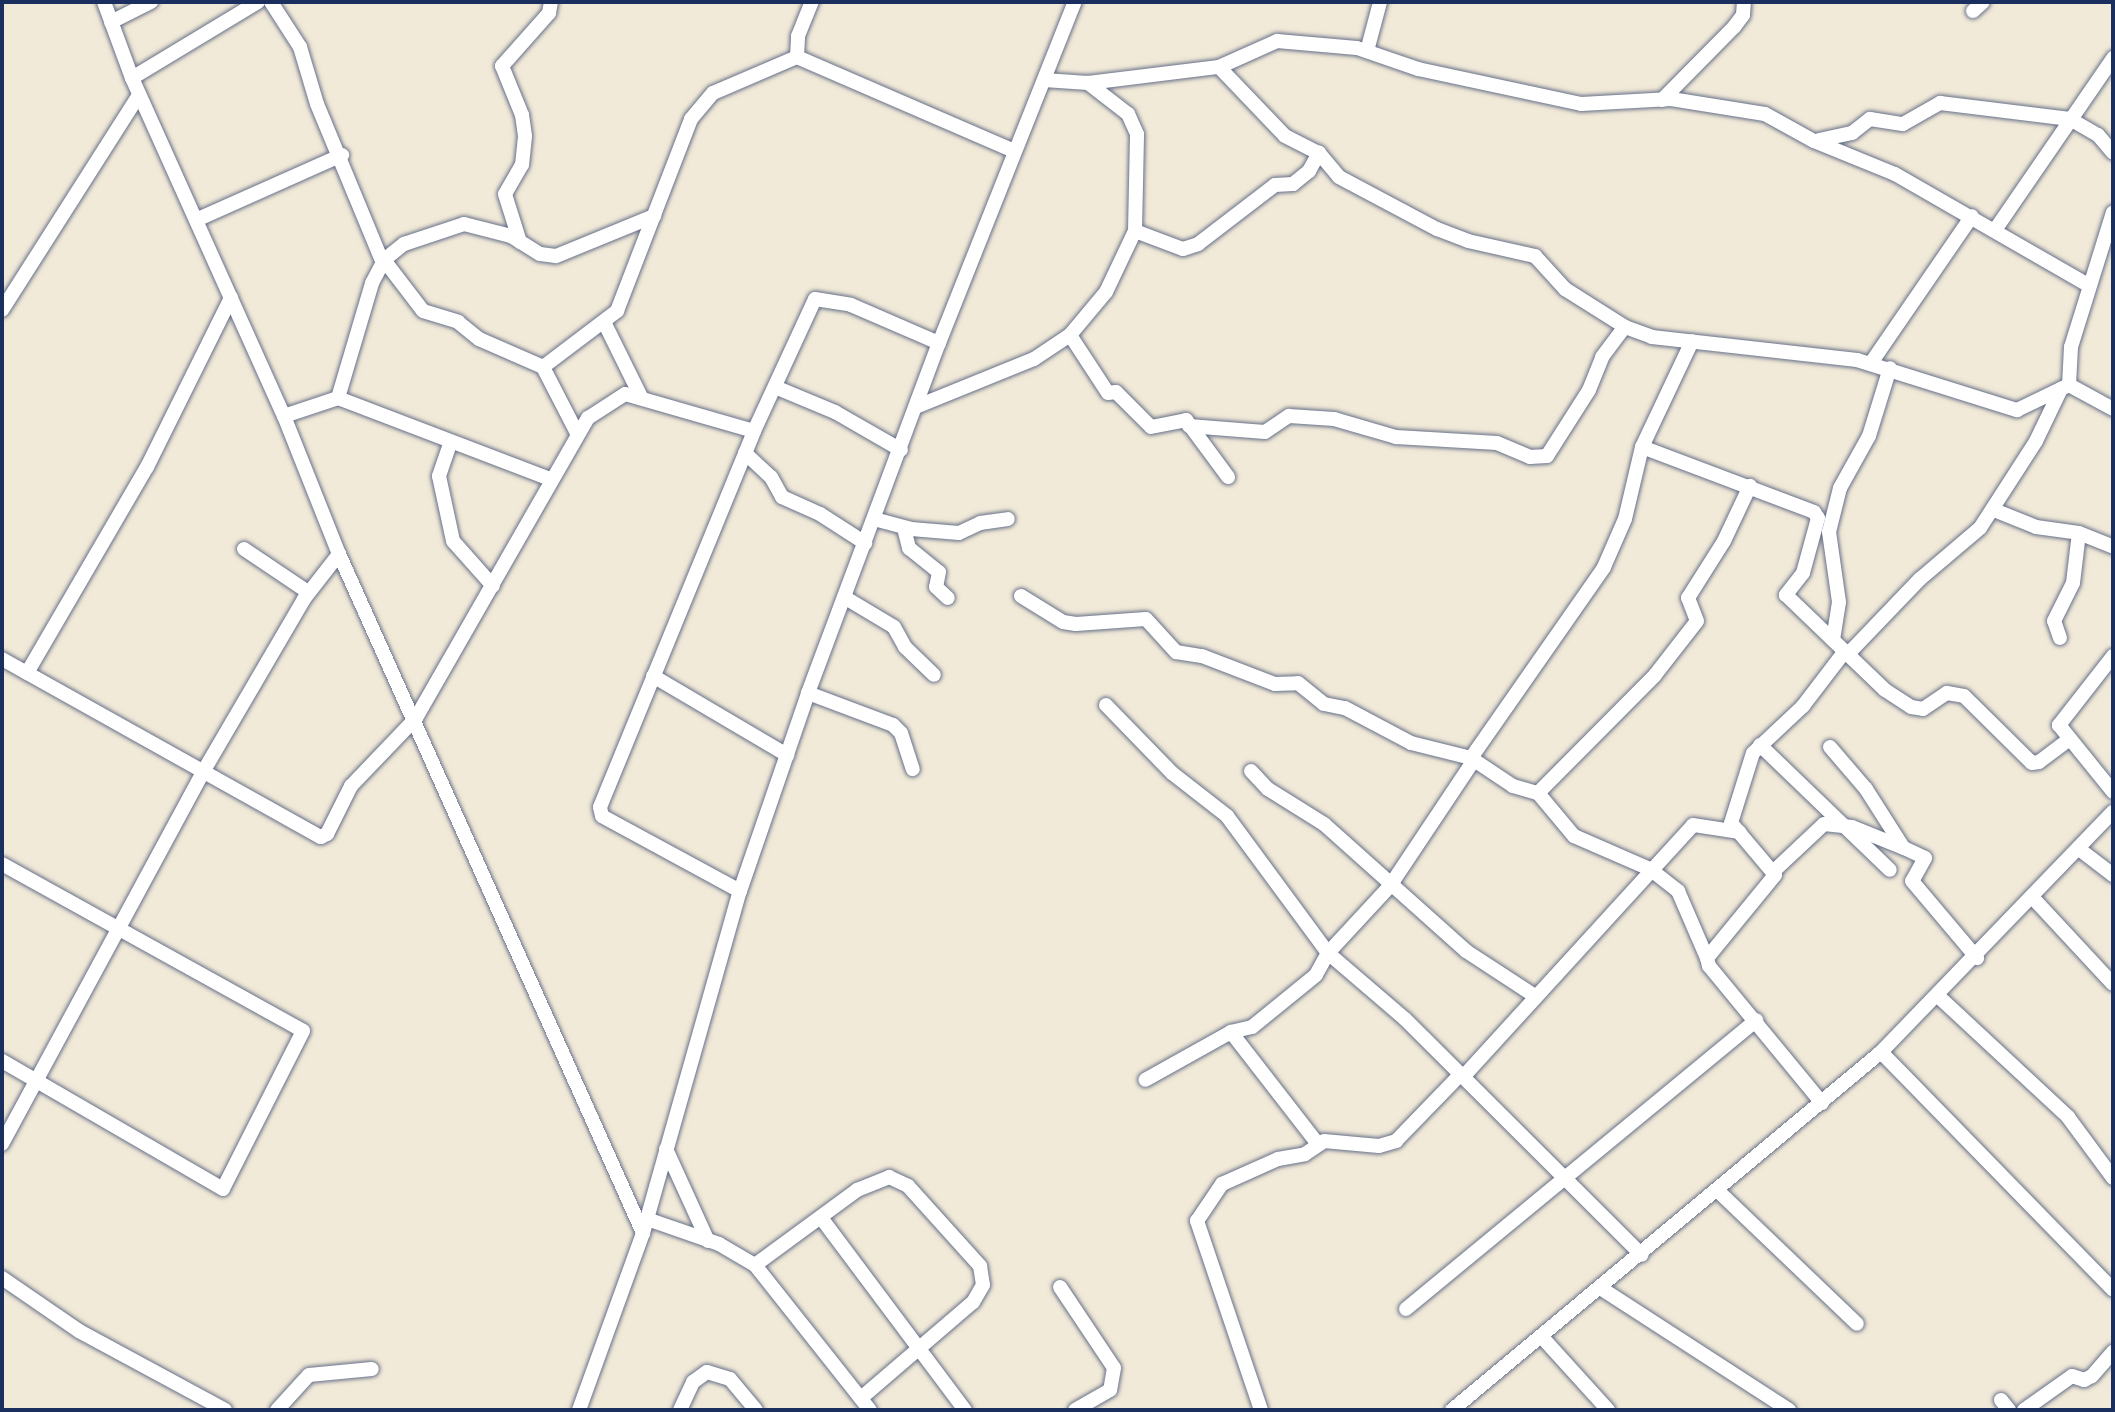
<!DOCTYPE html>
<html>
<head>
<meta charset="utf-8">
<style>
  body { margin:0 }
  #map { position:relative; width:2115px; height:1412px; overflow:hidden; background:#f2ead8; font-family:Kalam,sans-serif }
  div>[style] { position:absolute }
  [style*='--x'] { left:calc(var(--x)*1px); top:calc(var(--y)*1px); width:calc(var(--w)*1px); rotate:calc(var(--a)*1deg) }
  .roads { filter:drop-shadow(0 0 2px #667089) drop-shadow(0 0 2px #667089) }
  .minor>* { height:14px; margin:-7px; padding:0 7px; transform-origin:7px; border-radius:7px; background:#fff }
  span { translate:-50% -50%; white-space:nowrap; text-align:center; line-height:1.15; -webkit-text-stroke:7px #f6f6f2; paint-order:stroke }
  .frame { position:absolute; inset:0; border:4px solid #1b2f5e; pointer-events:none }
</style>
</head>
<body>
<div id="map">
  <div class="roads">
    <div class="minor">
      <div style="--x:104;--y:2;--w:81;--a:69.8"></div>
      <div style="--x:132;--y:78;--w:371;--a:65.8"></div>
      <div style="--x:284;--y:416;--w:149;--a:68.3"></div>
      <div style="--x:339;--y:554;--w:744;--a:65.88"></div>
      <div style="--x:271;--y:2;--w:54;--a:57.2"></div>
      <div style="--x:300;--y:47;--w:59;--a:73.4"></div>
      <div style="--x:317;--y:104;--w:172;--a:67.5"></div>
      <div style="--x:1973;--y:11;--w:13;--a:-42"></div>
      <div style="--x:111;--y:22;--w:45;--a:-26.6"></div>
      <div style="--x:1367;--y:51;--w:51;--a:-75.1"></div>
      <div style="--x:797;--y:57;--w:21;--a:-87"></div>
      <div style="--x:798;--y:36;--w:37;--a:-68"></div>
      <div style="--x:1219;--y:67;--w:95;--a:46.3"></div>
      <div style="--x:1285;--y:136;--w:38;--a:27"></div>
      <div style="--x:1319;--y:153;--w:31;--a:50"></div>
      <div style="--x:1339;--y:177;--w:111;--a:28"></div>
      <div style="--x:1437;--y:229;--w:33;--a:21"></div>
      <div style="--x:1468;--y:241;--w:69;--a:12.6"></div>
      <div style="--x:1535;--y:256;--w:45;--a:47.7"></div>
      <div style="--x:1565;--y:289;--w:71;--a:32.3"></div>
      <div style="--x:1625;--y:327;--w:29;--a:20"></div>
      <div style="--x:1652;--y:337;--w:206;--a:6.4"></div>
      <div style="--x:1857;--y:360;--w:168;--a:17.4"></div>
      <div style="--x:2017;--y:410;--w:58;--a:-25.7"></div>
      <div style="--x:132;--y:78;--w:147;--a:-31.1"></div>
      <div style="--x:1088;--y:83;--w:132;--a:-7"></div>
      <div style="--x:1219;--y:67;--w:64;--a:-24.1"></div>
      <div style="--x:1277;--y:41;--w:80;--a:5"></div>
      <div style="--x:1357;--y:48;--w:65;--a:19"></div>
      <div style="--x:1418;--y:69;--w:167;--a:12.1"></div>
      <div style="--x:1581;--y:104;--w:90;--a:-3.2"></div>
      <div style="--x:1671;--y:99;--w:95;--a:9.1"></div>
      <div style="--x:1765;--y:114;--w:56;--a:28.9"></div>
      <div style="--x:1814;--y:141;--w:87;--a:22.2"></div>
      <div style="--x:1895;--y:174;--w:223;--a:29.9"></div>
      <div style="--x:1662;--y:100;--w:103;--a:-45.4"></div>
      <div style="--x:1734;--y:27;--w:15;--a:-53"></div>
      <div style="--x:1743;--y:15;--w:13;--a:-86"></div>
      <div style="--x:1819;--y:140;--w:34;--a:-12"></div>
      <div style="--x:1852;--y:133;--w:23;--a:-38"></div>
      <div style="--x:1870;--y:119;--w:33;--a:9"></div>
      <div style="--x:1903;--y:124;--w:43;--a:-29.6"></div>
      <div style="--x:1940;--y:103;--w:131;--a:7"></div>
      <div style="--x:2070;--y:119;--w:32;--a:30"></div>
      <div style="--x:2098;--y:135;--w:23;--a:50"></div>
      <div style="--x:196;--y:220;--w:160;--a:-24"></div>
      <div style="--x:1995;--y:230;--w:209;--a:-55.5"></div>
      <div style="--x:1135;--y:231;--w:51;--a:20.6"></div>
      <div style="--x:1183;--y:249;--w:16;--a:-18"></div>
      <div style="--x:1198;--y:244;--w:97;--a:-37.5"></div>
      <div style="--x:1275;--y:185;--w:18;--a:-3"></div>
      <div style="--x:1293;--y:184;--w:21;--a:-39"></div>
      <div style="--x:1309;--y:171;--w:21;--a:-61"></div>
      <div style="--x:520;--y:242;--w:50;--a:-107.4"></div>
      <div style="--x:505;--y:194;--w:34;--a:-60"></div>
      <div style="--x:522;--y:165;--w:29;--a:-84"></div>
      <div style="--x:525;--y:136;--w:21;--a:-98"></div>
      <div style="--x:522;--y:115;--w:53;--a:-112.2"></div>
      <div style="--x:502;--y:66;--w:71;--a:-48.4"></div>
      <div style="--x:549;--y:13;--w:11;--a:-80"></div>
      <div style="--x:384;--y:260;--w:64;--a:52.6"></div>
      <div style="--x:423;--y:311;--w:37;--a:17"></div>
      <div style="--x:458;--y:322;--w:27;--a:39"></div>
      <div style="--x:479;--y:339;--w:70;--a:23.6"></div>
      <div style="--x:2;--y:310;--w:255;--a:-57.5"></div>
      <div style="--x:604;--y:322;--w:84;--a:63.7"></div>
      <div style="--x:1070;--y:335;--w:69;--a:56.8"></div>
      <div style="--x:1108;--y:393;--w:8;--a:-7"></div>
      <div style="--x:1116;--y:392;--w:49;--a:45"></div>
      <div style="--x:1151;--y:427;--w:36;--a:-11"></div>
      <div style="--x:1186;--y:420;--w:71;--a:53.6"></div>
      <div style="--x:1871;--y:363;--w:178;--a:-55.5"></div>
      <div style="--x:2069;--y:385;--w:38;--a:-87"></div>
      <div style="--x:2071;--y:347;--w:141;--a:-72.7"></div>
      <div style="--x:2069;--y:385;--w:50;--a:28.6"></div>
      <div style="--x:775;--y:387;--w:65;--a:22.6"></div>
      <div style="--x:835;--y:412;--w:76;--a:29.9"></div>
      <div style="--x:338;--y:398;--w:120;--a:-73.5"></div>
      <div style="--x:372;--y:283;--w:26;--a:-62"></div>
      <div style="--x:384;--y:260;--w:26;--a:-39"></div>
      <div style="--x:404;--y:244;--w:63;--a:-18.4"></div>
      <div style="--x:464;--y:224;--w:49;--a:14.3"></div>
      <div style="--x:511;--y:236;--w:34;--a:32"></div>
      <div style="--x:540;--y:254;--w:16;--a:7"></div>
      <div style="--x:556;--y:256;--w:106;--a:-22.2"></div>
      <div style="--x:918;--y:406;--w:125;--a:-22.1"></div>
      <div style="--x:1034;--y:359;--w:43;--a:-33.7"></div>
      <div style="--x:1070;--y:335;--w:56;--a:-50.1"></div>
      <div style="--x:1106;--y:292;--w:68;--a:-64.6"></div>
      <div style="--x:1135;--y:231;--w:97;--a:-88.8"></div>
      <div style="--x:1137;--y:134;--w:22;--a:-114"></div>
      <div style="--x:1128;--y:114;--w:51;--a:-142.2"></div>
      <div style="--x:1088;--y:83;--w:44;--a:-176.1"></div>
      <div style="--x:284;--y:416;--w:57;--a:-18.4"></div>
      <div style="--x:338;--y:398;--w:227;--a:20.9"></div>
      <div style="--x:1189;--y:426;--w:76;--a:4.5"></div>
      <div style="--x:1265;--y:432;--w:29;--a:-34"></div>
      <div style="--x:1289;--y:416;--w:45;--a:3.8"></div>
      <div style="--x:1334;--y:419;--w:65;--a:16.2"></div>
      <div style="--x:1396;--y:437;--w:101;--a:3.4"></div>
      <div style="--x:1497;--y:443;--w:36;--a:23"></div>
      <div style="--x:1530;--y:457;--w:17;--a:-3"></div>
      <div style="--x:1547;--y:456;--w:78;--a:-57.5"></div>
      <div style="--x:1589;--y:390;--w:35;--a:-68"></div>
      <div style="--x:1602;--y:357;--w:38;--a:-53"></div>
      <div style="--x:577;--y:433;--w:74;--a:-117.3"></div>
      <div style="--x:543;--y:367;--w:93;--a:-37.1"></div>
      <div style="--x:617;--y:311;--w:206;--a:-68.9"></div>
      <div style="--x:691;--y:119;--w:34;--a:-50"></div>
      <div style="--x:713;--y:93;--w:91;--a:-23.2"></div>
      <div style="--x:797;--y:57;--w:236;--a:23.4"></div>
      <div style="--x:450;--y:444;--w:34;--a:109"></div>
      <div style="--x:439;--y:476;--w:66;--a:77.8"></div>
      <div style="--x:453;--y:541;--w:60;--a:48.4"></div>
      <div style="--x:1642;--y:447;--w:184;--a:20.7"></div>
      <div style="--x:1814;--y:512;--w:7;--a:56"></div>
      <div style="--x:1818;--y:518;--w:57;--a:105.3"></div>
      <div style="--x:1803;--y:573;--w:28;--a:128"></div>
      <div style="--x:1786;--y:595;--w:137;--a:43.8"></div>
      <div style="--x:1885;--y:690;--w:31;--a:33"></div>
      <div style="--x:1911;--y:707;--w:12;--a:9"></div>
      <div style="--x:1923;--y:709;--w:29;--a:-34"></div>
      <div style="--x:1947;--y:693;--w:17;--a:10"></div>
      <div style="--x:1964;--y:696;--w:95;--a:44.6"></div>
      <div style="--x:2032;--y:763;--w:7;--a:-8"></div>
      <div style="--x:2039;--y:762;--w:36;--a:-37"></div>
      <div style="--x:745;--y:453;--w:35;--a:43"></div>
      <div style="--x:771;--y:477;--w:23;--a:61"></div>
      <div style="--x:782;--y:497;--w:42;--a:24.1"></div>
      <div style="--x:820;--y:514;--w:54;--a:32.8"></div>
      <div style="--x:1994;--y:510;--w:45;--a:22"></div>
      <div style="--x:2036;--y:527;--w:43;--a:7.9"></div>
      <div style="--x:874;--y:519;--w:38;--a:15"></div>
      <div style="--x:911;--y:529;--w:48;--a:4.8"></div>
      <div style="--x:959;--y:533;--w:23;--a:-25"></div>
      <div style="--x:980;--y:523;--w:28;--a:-8"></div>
      <div style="--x:904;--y:528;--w:21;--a:76"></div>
      <div style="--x:909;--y:548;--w:38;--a:39"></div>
      <div style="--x:939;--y:572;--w:15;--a:101"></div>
      <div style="--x:936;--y:587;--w:16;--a:43"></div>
      <div style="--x:244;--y:549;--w:77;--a:33.9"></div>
      <div style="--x:1021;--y:596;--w:49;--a:31.8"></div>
      <div style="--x:1063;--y:622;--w:13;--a:9"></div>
      <div style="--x:1076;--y:624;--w:70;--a:-4.1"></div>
      <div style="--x:1146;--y:619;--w:45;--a:47.7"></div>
      <div style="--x:1176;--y:652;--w:26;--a:9"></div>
      <div style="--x:1202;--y:656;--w:78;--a:21"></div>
      <div style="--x:1275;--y:684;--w:23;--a:-2"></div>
      <div style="--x:1298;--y:683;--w:33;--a:39"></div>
      <div style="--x:1324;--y:704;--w:21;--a:11"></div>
      <div style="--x:1345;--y:708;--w:75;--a:27.9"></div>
      <div style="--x:1411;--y:743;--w:62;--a:14"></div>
      <div style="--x:1471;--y:758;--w:50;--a:33.7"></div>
      <div style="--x:1513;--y:786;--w:26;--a:16"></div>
      <div style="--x:1538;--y:793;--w:56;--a:50.1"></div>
      <div style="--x:1574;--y:836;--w:83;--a:23.5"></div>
      <div style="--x:1650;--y:869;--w:36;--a:38"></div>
      <div style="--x:1678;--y:891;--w:73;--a:66.6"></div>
      <div style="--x:844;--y:597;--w:58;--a:31"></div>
      <div style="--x:894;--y:627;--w:23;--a:61"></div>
      <div style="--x:905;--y:647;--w:40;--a:44"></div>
      <div style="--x:2060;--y:638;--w:18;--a:-109"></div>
      <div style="--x:2054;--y:621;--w:42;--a:-63.4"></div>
      <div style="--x:2073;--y:583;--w:50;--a:-83.2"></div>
      <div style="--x:2079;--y:533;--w:37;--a:22"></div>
      <div style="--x:1833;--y:640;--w:38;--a:-81"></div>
      <div style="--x:1839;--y:602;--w:71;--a:-98.1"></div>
      <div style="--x:1829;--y:532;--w:45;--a:-76"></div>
      <div style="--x:1840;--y:488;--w:60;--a:-60.9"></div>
      <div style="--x:1869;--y:436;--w:71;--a:-72.8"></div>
      <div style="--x:1848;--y:654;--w:104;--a:-46.2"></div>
      <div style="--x:1920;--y:579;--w:79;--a:-40.4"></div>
      <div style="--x:1980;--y:528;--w:103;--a:-57.2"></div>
      <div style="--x:2036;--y:441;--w:58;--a:-64.3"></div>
      <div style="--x:2113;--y:656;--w:88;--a:128"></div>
      <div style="--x:2059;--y:725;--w:86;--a:51.1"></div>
      <div style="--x:2;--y:659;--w:365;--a:29.2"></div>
      <div style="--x:321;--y:837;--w:7;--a:-27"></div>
      <div style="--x:327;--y:834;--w:54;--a:-63.4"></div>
      <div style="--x:351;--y:786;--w:94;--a:-46.3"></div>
      <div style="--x:416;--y:718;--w:346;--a:-60.2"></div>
      <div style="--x:588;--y:418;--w:44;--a:-33"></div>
      <div style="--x:625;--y:394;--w:134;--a:16"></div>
      <div style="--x:27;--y:673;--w:238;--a:-59.8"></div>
      <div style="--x:147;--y:467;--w:189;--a:-63.6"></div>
      <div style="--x:653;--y:676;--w:156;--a:30.5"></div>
      <div style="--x:808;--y:693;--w:91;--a:20.6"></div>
      <div style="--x:893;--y:725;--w:11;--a:45"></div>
      <div style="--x:901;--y:733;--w:38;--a:72"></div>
      <div style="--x:1106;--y:705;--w:95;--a:45.9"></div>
      <div style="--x:1172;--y:773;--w:70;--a:38"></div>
      <div style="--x:1227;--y:816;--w:170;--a:53.6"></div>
      <div style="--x:1328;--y:953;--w:25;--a:119"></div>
      <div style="--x:1316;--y:975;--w:82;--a:140.9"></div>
      <div style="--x:1252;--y:1027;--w:22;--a:167"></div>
      <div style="--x:1231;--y:1032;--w:98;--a:150.8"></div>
      <div style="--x:1760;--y:745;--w:180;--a:43.9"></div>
      <div style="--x:1830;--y:747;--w:55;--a:49.4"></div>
      <div style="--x:1866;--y:789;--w:69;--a:57.5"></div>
      <div style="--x:1471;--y:758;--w:233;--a:-55.1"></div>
      <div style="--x:1604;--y:567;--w:52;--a:-66.4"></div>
      <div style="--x:1625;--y:519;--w:74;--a:-76.7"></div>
      <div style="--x:1642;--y:447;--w:117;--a:-64.7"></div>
      <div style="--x:1474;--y:760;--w:151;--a:123.7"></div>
      <div style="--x:1390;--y:886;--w:91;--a:132.8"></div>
      <div style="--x:1328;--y:953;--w:101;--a:40.6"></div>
      <div style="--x:1405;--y:1019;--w:334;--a:44.9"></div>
      <div style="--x:1251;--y:771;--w:25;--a:47"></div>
      <div style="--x:1268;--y:789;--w:66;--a:32"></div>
      <div style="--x:1324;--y:824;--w:191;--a:41.8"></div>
      <div style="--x:1466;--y:951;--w:82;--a:33.1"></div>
      <div style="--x:1538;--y:793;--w:166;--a:-45.2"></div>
      <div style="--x:1655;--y:675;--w:68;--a:-52.1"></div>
      <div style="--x:1697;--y:621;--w:25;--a:-111"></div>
      <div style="--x:1688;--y:598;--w:67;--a:-57.7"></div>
      <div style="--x:1724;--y:541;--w:61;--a:-64.7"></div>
      <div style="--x:2079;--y:849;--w:43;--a:37.4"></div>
      <div style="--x:2;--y:864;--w:344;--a:29"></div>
      <div style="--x:303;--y:1031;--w:177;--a:116.9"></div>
      <div style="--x:223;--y:1189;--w:255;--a:-149.9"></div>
      <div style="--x:1775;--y:870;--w:67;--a:-43.2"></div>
      <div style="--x:1824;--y:824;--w:28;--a:6"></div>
      <div style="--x:1852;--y:827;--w:56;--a:22"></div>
      <div style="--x:1904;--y:848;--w:23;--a:25"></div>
      <div style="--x:1925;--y:858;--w:26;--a:119"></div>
      <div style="--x:1912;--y:881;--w:101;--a:49.8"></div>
      <div style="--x:740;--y:891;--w:157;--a:-151.5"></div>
      <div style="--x:602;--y:816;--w:9;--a:-103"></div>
      <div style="--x:600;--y:807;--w:406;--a:-67.7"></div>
      <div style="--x:754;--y:431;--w:145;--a:-65.2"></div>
      <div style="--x:815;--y:299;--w:36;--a:9"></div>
      <div style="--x:851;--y:305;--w:96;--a:23.4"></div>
      <div style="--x:2033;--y:898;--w:117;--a:47.1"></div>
      <div style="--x:1938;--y:996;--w:178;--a:42.9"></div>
      <div style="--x:2068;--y:1117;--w:76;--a:53.6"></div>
      <div style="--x:1231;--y:1032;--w:142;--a:52.2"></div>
      <div style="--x:1881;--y:1052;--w:332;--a:45.7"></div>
      <div style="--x:1463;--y:1077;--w:341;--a:-47.6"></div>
      <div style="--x:1693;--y:825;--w:47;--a:8.7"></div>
      <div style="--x:1822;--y:1103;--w:178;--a:-129.5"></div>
      <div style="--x:1709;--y:966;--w:8;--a:-104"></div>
      <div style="--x:1707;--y:958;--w:107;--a:-50.7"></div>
      <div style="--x:1775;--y:875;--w:68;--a:-130.2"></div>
      <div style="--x:1731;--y:823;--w:73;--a:-72.6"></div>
      <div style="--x:1753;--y:753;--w:69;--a:-43.2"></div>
      <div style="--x:1803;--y:706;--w:69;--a:-52.6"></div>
      <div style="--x:2;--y:1144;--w:423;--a:-61.6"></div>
      <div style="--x:203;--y:772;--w:200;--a:-59.7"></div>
      <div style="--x:304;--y:599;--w:57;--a:-52.1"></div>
      <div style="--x:666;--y:1149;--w:101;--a:65.5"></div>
      <div style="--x:1718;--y:1191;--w:192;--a:43.7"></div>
      <div style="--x:647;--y:1219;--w:76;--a:19.1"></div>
      <div style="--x:719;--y:1244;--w:42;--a:30.3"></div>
      <div style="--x:755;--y:1265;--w:185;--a:51.6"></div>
      <div style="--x:822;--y:1219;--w:239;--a:53.2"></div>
      <div style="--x:755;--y:1265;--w:127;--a:-36.3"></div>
      <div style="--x:857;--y:1190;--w:35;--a:-22"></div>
      <div style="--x:889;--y:1177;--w:21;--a:25"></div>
      <div style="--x:908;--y:1186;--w:108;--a:48"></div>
      <div style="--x:980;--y:1266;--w:19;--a:81"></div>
      <div style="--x:983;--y:1285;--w:20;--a:120"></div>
      <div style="--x:973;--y:1302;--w:148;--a:139.4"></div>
      <div style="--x:2;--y:1278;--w:93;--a:34.5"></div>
      <div style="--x:79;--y:1331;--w:166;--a:28.4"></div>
      <div style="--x:1060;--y:1287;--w:97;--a:56.3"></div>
      <div style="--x:1114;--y:1368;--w:22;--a:100"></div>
      <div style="--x:1110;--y:1390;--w:40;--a:150.3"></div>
      <div style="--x:1602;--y:1289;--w:223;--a:32.9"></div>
      <div style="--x:1406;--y:1309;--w:454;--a:-39.5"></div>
      <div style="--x:1541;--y:1336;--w:100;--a:47.8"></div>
      <div style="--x:2001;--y:1400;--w:13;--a:51"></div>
      <div style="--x:277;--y:1410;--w:47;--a:-47.6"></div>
      <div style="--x:309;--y:1375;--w:63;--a:-5.4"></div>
      <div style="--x:579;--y:1410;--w:188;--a:-70.1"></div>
      <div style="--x:643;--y:1233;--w:355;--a:-74.2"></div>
      <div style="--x:740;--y:891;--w:209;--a:-71"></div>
      <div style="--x:808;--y:693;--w:374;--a:-69.5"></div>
      <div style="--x:939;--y:343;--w:367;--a:-68.3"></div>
      <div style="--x:680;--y:1410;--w:31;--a:-65"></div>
      <div style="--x:693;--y:1382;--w:17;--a:-36"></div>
      <div style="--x:707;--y:1372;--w:24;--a:17"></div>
      <div style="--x:730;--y:1379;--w:40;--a:50"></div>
      <div style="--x:1261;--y:1410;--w:200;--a:-108.7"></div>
      <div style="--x:1197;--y:1221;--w:45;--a:-56"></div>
      <div style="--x:1222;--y:1184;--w:61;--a:-24.1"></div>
      <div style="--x:1278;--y:1159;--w:27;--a:-10"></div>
      <div style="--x:1305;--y:1154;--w:23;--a:-34"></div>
      <div style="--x:1324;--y:1141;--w:55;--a:5.2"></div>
      <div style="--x:1379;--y:1146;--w:18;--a:-16"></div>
      <div style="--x:1396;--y:1141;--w:93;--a:-45.9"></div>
      <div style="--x:1452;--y:1410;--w:559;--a:-39.84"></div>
      <div style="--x:1881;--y:1052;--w:334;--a:-46"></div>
      <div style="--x:2024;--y:1410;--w:59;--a:-35.3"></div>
      <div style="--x:2072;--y:1376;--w:13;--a:18"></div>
      <div style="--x:2084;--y:1380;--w:9;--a:-27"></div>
      <div style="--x:2092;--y:1376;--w:32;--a:-49"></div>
    </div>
  </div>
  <div class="frame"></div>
</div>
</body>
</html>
